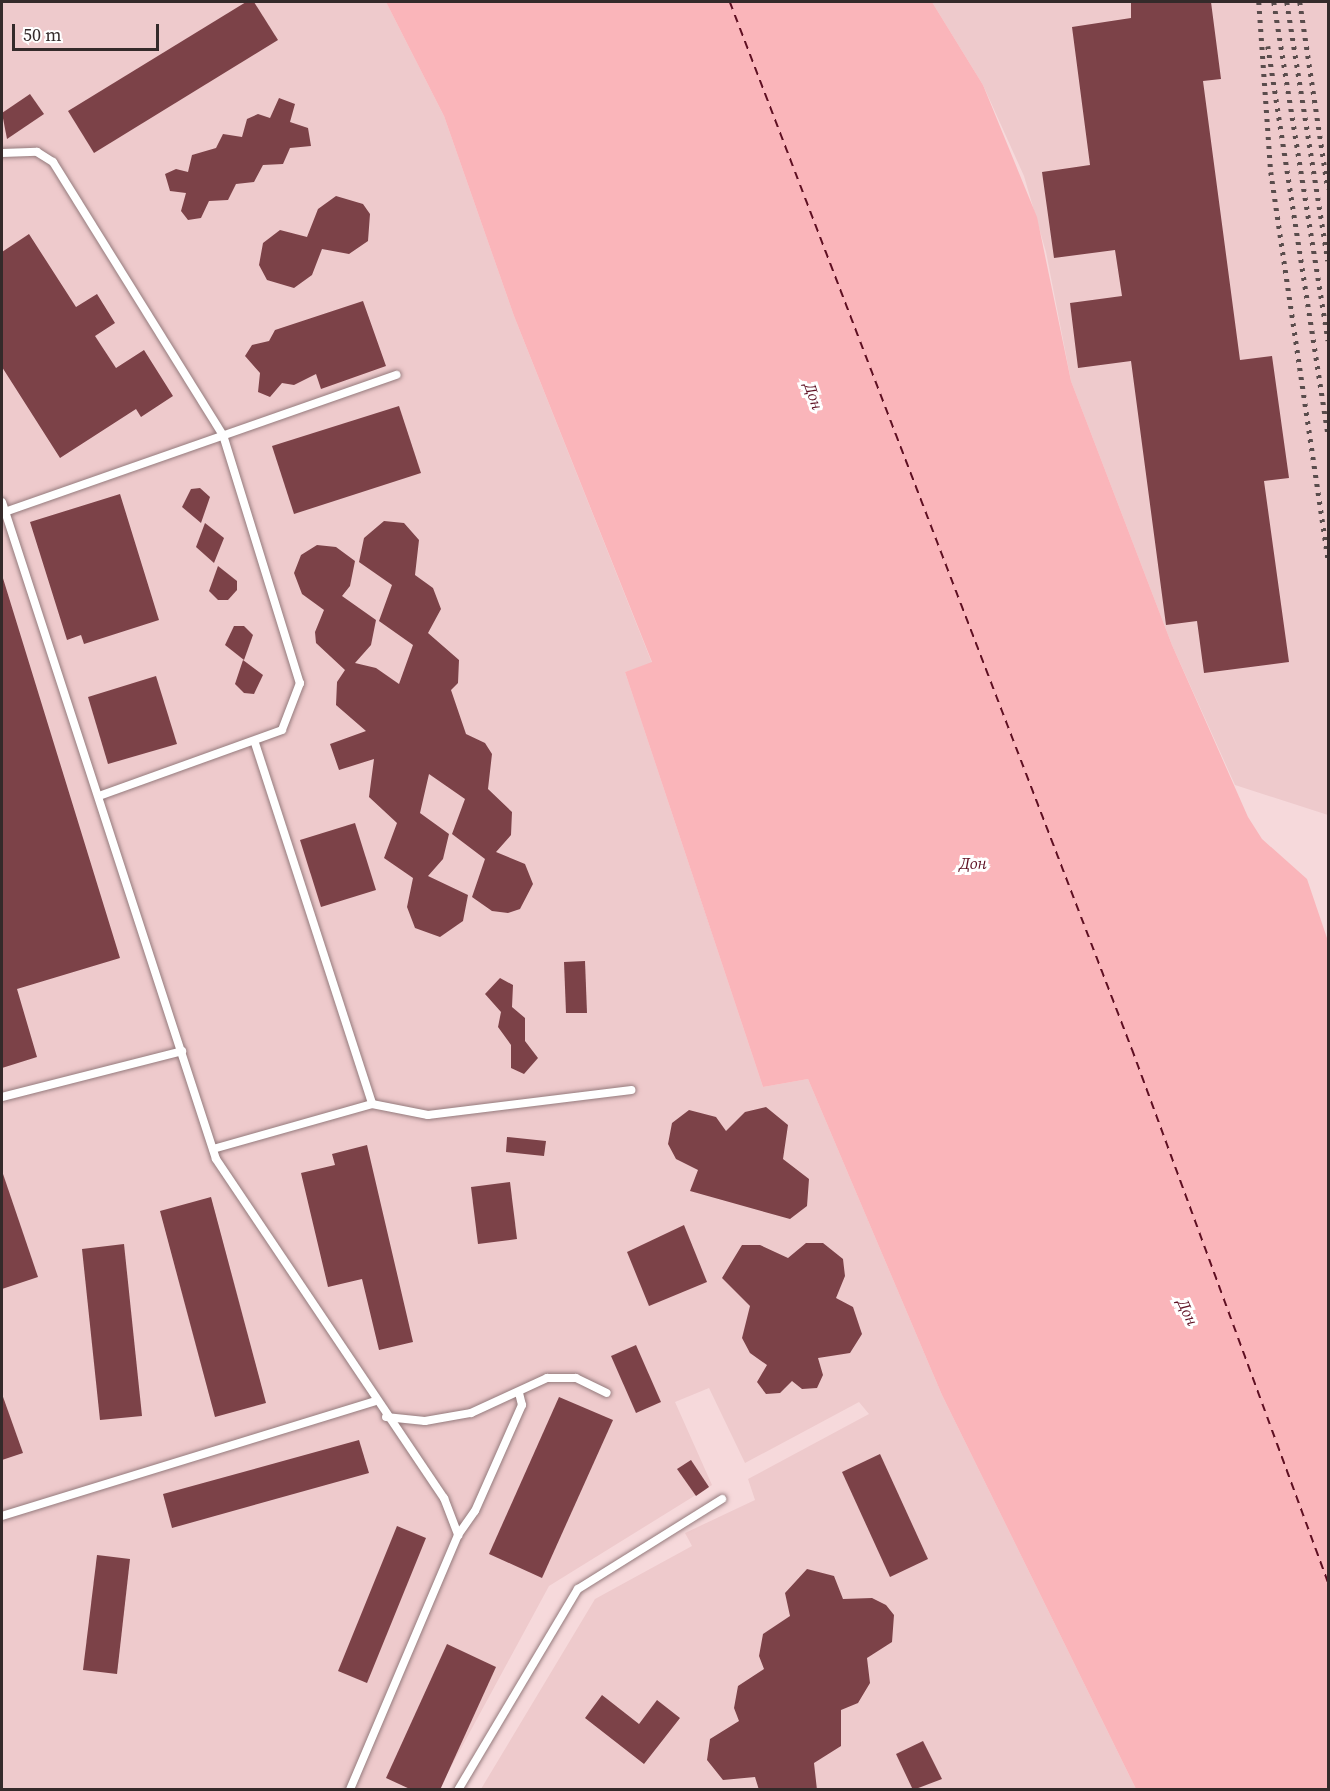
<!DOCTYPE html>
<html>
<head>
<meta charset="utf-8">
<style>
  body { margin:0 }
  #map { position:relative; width:1330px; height:1791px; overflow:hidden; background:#f6d9db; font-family:"Source Serif 4",serif }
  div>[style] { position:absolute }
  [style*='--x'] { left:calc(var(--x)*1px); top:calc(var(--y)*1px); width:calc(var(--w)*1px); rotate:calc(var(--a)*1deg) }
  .built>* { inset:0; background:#eecacc }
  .water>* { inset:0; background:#fab5ba }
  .ferry>* { height:1.5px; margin-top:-0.75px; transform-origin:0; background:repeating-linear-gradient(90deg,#5e0f22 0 8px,transparent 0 14px) }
  .building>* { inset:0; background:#7c4248 }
  .roads { filter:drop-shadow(0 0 2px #957b7d) drop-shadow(0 0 2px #957b7d) }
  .service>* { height:8px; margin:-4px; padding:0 4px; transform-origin:4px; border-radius:4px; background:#fff }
  .rail>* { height:4.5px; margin-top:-2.25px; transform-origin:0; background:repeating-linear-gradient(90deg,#594c4c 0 3px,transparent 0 9px) }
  span { translate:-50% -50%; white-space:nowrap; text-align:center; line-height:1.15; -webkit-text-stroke:6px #fff; paint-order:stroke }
  .water-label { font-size:16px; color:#5e0f22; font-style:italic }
  .frame { position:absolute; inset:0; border:3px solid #342a2a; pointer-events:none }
  .scale { position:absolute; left:12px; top:24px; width:147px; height:27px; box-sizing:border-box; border:3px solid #342a2a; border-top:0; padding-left:8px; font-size:18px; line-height:21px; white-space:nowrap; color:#342a2a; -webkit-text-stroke:4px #fff; paint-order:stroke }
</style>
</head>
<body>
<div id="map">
  <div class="built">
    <div style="clip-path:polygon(2px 2px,386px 2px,444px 116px,514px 316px,652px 663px,625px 672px,763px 1087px,808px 1079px,942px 1395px,1136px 1789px,481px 1789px,595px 1599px,692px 1546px,685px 1533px,755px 1500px,748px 1479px,869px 1414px,859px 1402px,745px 1463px,709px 1388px,675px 1402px,712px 1485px,549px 1586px,439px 1789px,2px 1790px)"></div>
    <div style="clip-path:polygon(932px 2px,1328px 2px,1328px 815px,1235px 785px,1172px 645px,1071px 381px,1046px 252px,1024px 176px,983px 85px)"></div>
  </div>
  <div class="water">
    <div style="clip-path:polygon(386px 2px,932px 2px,983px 85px,1037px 217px,1071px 381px,1172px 645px,1248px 817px,1262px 839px,1307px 879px,1328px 941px,1328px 1789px,1136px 1789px,942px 1395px,808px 1079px,763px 1087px,625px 672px,652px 662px,514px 316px,444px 116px)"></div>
  </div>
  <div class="ferry">
    <div style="--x:730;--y:2;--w:1122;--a:69"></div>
    <div style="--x:1132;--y:1049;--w:568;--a:69.81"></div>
  </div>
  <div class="building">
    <div style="clip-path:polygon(246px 2px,254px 2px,278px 40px,94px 153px,68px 111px)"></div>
    <div style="clip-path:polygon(1131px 2px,1211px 2px,1221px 79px,1203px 81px,1240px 360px,1272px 356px,1289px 478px,1264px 481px,1289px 662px,1204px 673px,1197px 621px,1166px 625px,1131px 361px,1078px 368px,1070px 303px,1122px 296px,1115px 250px,1054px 258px,1042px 172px,1090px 165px,1072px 27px,1131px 18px)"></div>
    <div style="clip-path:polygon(30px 94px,44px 114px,7px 139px,2px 113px)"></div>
    <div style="clip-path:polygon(279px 98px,295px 104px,290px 122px,308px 128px,311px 146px,290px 148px,283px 164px,263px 165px,254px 182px,236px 184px,228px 200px,209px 201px,201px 218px,188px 220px,181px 211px,186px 193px,170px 191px,165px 174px,176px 169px,188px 172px,192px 155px,216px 148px,223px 134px,242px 137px,247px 119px,258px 114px,270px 118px)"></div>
    <div style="clip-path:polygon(336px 196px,363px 204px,370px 214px,368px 241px,349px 254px,322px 249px,312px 275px,294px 288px,267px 280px,259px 265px,263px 243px,280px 230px,307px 237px,318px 209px)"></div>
    <div style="clip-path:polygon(29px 234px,76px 307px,97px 294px,115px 323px,95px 336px,116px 368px,144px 350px,173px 396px,141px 417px,136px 409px,60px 458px,2px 367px,2px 252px)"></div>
    <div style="clip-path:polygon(363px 301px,386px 366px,321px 389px,316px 374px,294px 385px,282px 383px,270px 397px,258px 392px,260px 373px,245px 356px,252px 345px,269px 341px,275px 330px)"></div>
    <div style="clip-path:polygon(399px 406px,421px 473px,294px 514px,272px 446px)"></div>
    <div style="clip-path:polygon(191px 489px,200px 488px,210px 497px,201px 523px,182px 507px)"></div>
    <div style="clip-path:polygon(120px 494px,159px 620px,84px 644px,81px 635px,67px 640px,30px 522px)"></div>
    <div style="clip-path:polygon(384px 521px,404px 523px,419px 540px,415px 575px,433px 588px,441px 609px,428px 633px,459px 660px,458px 683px,451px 690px,466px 734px,485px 743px,492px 754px,488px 789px,512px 812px,511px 835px,496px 852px,525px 864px,533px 884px,520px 909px,508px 913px,492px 911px,472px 897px,485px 859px,452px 834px,465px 799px,429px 774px,420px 813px,449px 834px,443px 859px,428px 876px,468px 895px,463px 921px,440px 937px,415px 928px,407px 907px,413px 878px,384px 858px,397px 823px,369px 797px,374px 759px,339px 770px,330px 744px,366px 731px,336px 705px,337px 682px,345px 670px,316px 643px,315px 632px,324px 610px,302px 594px,294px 573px,301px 555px,317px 545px,336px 547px,355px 561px,350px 586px,342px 596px,376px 620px,371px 645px,355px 663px,376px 668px,399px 684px,413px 645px,379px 621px,392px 585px,359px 562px,364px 538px)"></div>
    <div style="clip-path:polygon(205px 523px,224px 538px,214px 563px,196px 547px)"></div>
    <div style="clip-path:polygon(218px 566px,237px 581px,237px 590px,228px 600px,218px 600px,209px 591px)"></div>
    <div style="clip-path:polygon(2px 575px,120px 958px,17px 989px,37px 1057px,2px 1068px)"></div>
    <div style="clip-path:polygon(234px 626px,244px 626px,253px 635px,244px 660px,225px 645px)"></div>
    <div style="clip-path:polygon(243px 660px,263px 675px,254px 694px,244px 693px,235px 684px)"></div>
    <div style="clip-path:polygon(156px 676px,177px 744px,108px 764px,88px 697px)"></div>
    <div style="clip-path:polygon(355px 823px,376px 890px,321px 907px,300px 840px)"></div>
    <div style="clip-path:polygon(585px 961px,587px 1013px,566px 1013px,564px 962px)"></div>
    <div style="clip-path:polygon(500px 978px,513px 985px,512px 1007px,525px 1018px,525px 1041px,538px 1058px,524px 1074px,511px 1068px,511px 1045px,498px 1027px,501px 1012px,485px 994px)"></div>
    <div style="clip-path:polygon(766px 1107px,788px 1125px,783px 1159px,809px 1179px,807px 1206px,790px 1219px,690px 1191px,698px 1170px,676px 1159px,668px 1144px,672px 1123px,689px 1110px,716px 1117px,726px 1131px,745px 1112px)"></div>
    <div style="clip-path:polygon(507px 1137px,546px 1141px,544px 1156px,506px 1152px)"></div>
    <div style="clip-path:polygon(367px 1145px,413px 1342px,379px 1350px,362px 1279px,328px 1287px,301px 1173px,335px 1165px,332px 1154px)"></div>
    <div style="clip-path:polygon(2px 1171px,38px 1277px,2px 1289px)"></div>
    <div style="clip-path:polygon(510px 1182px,517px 1239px,478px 1244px,471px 1187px)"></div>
    <div style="clip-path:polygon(211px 1197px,266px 1403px,215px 1417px,160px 1211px)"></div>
    <div style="clip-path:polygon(684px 1225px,707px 1282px,649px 1306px,627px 1252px)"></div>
    <div style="clip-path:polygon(806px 1243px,823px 1243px,843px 1259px,845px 1276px,836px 1298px,853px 1307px,862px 1334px,850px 1353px,818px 1358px,823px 1375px,817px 1388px,802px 1389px,792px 1381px,780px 1393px,766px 1394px,757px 1382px,767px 1365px,750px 1353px,742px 1338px,750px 1306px,722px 1278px,742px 1245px,760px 1245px,788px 1258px)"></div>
    <div style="clip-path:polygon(124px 1244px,142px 1416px,100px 1420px,82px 1249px)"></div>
    <div style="clip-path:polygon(636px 1345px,661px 1402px,636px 1413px,611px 1356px)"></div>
    <div style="clip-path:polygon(2px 1394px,23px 1453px,2px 1460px)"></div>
    <div style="clip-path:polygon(559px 1397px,613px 1420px,542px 1578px,489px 1554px)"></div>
    <div style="clip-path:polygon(359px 1440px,369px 1473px,172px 1528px,163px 1494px)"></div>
    <div style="clip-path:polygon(880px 1454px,928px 1559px,890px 1577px,842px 1472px)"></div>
    <div style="clip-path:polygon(691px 1460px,709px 1487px,696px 1496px,677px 1469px)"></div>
    <div style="clip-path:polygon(397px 1526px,426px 1538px,367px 1683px,338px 1671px)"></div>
    <div style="clip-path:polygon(97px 1555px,130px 1559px,117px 1674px,83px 1670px)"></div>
    <div style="clip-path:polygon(807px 1569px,834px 1576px,843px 1599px,872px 1598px,886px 1605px,894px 1615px,892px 1642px,867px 1658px,870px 1683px,858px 1703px,841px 1710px,841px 1746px,814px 1763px,817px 1790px,759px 1790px,755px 1777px,723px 1780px,707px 1760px,710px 1739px,739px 1721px,734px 1708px,738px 1686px,764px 1669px,759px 1656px,763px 1634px,790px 1616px,785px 1593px)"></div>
    <div style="clip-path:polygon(447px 1644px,496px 1667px,440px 1790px,412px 1790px,386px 1778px)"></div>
    <div style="clip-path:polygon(602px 1695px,639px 1724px,657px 1700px,680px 1718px,644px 1764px,585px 1718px)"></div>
    <div style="clip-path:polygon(923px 1741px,942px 1779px,913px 1790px,896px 1754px)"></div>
  </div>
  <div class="roads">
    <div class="service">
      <div style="--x:2;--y:153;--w:35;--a:-2"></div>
      <div style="--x:37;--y:152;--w:19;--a:32"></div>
      <div style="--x:53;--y:162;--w:322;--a:58.1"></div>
      <div style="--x:223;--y:435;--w:260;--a:72.8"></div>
      <div style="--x:300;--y:683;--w:50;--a:111"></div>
      <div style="--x:282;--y:730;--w:192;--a:160.2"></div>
      <div style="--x:2;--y:502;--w:691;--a:71.96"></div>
      <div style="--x:216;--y:1159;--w:409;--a:56.1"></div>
      <div style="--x:444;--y:1498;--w:40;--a:69"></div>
      <div style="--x:458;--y:1535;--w:277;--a:113"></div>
      <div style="--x:2;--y:513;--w:418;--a:-19.3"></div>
      <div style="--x:255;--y:743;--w:379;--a:72"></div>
      <div style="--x:2;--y:1097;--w:186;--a:-14.3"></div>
      <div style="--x:213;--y:1149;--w:165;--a:-15.8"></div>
      <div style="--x:372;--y:1104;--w:57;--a:11.1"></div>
      <div style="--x:428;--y:1115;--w:205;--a:-7"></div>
      <div style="--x:386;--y:1417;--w:39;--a:6"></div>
      <div style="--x:425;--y:1421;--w:47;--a:-9.9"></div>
      <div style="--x:471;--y:1413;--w:84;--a:-24.7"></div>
      <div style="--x:547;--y:1378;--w:29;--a:0"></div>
      <div style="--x:576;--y:1378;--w:34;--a:26"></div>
      <div style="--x:2;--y:1516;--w:390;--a:-17.1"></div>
      <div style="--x:458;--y:1535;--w:29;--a:-55"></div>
      <div style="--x:475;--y:1511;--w:116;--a:-66.1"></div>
      <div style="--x:522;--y:1405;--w:12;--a:-104"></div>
      <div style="--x:458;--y:1790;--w:234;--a:-59.2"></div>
      <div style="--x:578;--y:1589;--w:170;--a:-32"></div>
    </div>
  </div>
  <div class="rail">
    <div style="--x:1259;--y:2;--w:170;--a:86"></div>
    <div style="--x:1271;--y:172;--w:391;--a:81.6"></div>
    <div style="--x:1274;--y:2;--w:343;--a:80.9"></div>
    <div style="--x:1287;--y:2;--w:262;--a:81"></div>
    <div style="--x:1300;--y:2;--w:189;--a:81.5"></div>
    <div style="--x:1268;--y:46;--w:392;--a:81.2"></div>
  </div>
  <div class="water-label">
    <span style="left:814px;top:396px;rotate:71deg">Дон</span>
    <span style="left:973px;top:863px">Дон</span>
    <span style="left:1188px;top:1312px;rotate:65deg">Дон</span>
  </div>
  <div class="frame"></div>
  <div class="scale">50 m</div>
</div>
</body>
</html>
